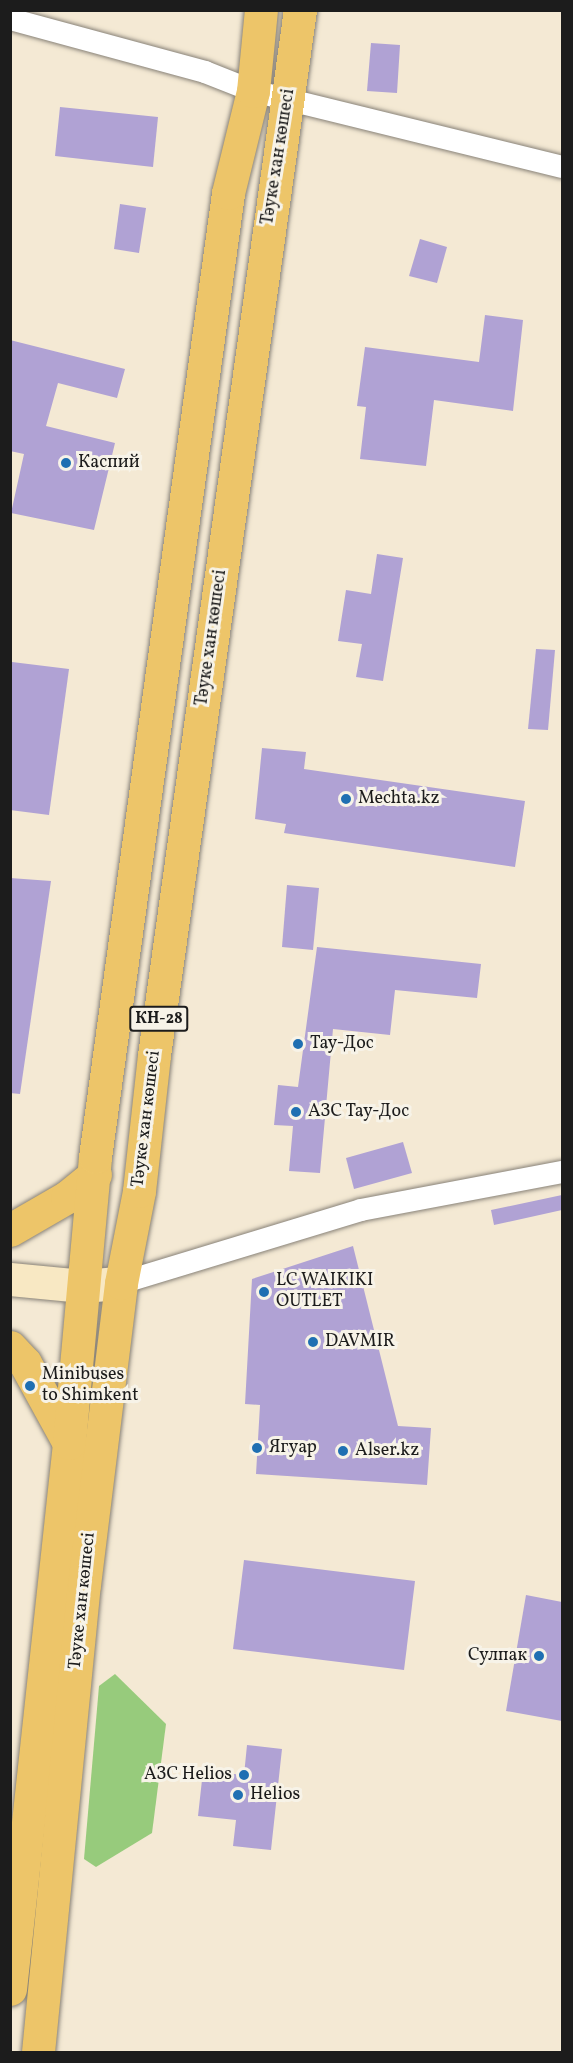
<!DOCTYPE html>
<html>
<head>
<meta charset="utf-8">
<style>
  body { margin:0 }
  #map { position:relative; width:573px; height:2063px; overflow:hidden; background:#f4e9d4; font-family:Vollkorn,serif }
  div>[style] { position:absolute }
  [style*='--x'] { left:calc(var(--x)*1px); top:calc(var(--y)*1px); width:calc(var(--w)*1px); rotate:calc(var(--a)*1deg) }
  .green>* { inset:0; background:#97cb7c }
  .building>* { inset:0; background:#b0a2d4 }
  .roads { filter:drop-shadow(0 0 2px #888278) drop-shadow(0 0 2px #888278) }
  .street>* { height:22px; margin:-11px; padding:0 11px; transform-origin:11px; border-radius:11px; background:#fff }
  .secondary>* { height:33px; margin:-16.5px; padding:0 16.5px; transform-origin:16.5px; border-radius:16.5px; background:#f8e8c3 }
  .primary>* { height:33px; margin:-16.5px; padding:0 16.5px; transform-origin:16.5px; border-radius:16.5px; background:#edc569 }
  .dots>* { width:16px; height:16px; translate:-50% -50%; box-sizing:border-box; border:3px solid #f7f3e8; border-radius:50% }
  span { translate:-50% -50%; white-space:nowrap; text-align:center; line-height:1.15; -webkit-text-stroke:6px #f7f3e8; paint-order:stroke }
  .shield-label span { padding:2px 4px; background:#f7f3e8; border:2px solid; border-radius:4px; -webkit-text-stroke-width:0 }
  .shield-label { font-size:16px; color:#1c1c1c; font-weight:700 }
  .street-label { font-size:18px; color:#1c1c1c }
  .poi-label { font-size:18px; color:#1c1c1c }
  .left { translate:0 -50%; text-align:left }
  .right { translate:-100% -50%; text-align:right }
  .frame { position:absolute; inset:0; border:12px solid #1c1c1c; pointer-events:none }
</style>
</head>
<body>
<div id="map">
  <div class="green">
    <div style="clip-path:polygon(115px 1674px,166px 1724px,152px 1833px,96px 1867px,84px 1859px,99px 1686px)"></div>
  </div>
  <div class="building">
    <div style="clip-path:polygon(371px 43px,400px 45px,397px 93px,367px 91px)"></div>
    <div style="clip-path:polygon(60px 107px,158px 117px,153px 167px,55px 156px)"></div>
    <div style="clip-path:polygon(120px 204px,146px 208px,139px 253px,114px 249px)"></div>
    <div style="clip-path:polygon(420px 239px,447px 247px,437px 283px,409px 276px)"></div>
    <div style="clip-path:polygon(485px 315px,523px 320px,513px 411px,434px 400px,426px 466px,360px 459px,366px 407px,357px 406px,365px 347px,479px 362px)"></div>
    <div style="clip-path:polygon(10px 340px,125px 369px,117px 398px,58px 383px,46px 426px,115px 443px,94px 530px,11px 513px,24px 454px,10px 451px)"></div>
    <div style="clip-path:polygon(377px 554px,403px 558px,383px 681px,356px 677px,362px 644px,338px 641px,346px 590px,371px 594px)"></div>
    <div style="clip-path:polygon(536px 649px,555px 650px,548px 730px,528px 729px)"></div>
    <div style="clip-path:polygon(12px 662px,69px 669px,49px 815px,10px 810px)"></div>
    <div style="clip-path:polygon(262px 748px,306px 752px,304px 769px,525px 801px,515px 867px,284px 833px,286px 824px,255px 819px)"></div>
    <div style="clip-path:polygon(10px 878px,51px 881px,20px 1094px,10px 1093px)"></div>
    <div style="clip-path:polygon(287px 885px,319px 888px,313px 950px,282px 947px)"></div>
    <div style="clip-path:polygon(317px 947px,481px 964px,477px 998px,395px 990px,390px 1035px,333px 1029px,320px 1173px,289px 1171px,293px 1126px,274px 1125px,278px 1085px,298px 1087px)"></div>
    <div style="clip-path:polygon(403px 1142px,412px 1173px,354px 1189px,346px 1158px)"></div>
    <div style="clip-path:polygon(562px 1195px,562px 1210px,494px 1225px,491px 1210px)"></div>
    <div style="clip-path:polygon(353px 1246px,398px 1426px,431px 1428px,427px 1485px,256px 1474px,260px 1405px,245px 1404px,252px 1279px)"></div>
    <div style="clip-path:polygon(244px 1560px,415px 1581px,404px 1670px,233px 1649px)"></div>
    <div style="clip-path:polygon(526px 1595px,562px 1602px,562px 1721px,506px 1711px)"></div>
    <div style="clip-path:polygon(247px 1745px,282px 1749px,271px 1850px,233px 1846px,236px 1820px,198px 1816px,203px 1771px,244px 1775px)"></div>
  </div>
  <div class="roads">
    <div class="street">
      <div style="--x:10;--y:19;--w:202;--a:15.2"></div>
      <div style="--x:205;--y:72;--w:52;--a:21.6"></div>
      <div style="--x:253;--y:91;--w:318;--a:13.8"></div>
      <div style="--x:121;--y:1283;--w:251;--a:-16.9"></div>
      <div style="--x:361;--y:1210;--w:205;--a:-10.7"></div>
    </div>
    <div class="secondary">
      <div style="--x:10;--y:1279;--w:73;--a:5.5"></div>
      <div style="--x:83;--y:1286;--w:38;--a:-5"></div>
    </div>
    <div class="primary">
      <div style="--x:10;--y:1230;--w:66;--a:-30.1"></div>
      <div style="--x:67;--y:1197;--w:36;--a:-39"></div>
      <div style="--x:10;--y:1347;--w:22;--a:47"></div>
      <div style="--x:25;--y:1363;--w:91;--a:61.2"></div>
      <div style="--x:10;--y:1989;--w:549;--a:-83.83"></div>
      <div style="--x:69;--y:1443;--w:287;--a:-84.8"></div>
      <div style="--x:95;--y:1157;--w:973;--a:-82.14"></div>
      <div style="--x:228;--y:193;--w:105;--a:-76.2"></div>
      <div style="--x:253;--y:91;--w:81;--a:-84.4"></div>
      <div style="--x:38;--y:2052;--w:469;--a:-84.4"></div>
      <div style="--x:84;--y:1585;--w:304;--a:-83"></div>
      <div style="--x:121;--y:1283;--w:94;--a:-78.9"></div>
      <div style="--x:139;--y:1191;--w:137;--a:-83.7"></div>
      <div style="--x:154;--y:1055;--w:1055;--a:-82.05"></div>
    </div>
  </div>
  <div class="dots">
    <div style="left:66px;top:463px;background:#1f6fb2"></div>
    <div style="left:346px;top:799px;background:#1f6fb2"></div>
    <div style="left:298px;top:1044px;background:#1f6fb2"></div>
    <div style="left:296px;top:1112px;background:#1f6fb2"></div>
    <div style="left:264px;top:1292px;background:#1f6fb2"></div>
    <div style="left:313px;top:1342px;background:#1f6fb2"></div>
    <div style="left:30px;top:1386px;background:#1f6fb2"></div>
    <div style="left:257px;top:1448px;background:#1f6fb2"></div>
    <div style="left:343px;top:1451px;background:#1f6fb2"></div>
    <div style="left:539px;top:1656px;background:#1f6fb2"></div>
    <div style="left:244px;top:1775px;background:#1f6fb2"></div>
    <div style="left:238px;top:1795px;background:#1f6fb2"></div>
  </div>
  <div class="shield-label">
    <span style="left:159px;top:1019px">КН-28</span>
  </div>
  <div class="street-label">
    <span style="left:279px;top:157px;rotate:-81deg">Тәуке хан көшесі</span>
    <span style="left:212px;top:638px;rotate:-82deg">Тәуке хан көшесі</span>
    <span style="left:147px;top:1119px;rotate:-83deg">Тәуке хан көшесі</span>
    <span style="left:83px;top:1601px;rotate:-84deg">Тәуке хан көшесі</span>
  </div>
  <div class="poi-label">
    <span class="left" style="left:78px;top:463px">Каспий</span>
    <span class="left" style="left:358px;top:799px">Mechta.kz</span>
    <span class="left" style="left:310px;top:1044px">Тау-Дос</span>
    <span class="left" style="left:308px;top:1112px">АЗС Тау-Дос</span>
    <span class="left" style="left:276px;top:1292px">LC WAIKIKI<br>OUTLET</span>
    <span class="left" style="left:325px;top:1342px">DAVMIR</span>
    <span class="left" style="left:42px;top:1386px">Minibuses<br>to Shimkent</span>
    <span class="left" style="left:269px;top:1448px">Ягуар</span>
    <span class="left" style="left:355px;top:1451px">Alser.kz</span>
    <span class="right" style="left:527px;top:1656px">Сулпак</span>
    <span class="right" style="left:232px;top:1775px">АЗС Helios</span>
    <span class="left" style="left:250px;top:1795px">Helios</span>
  </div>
  <div class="frame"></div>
</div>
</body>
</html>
